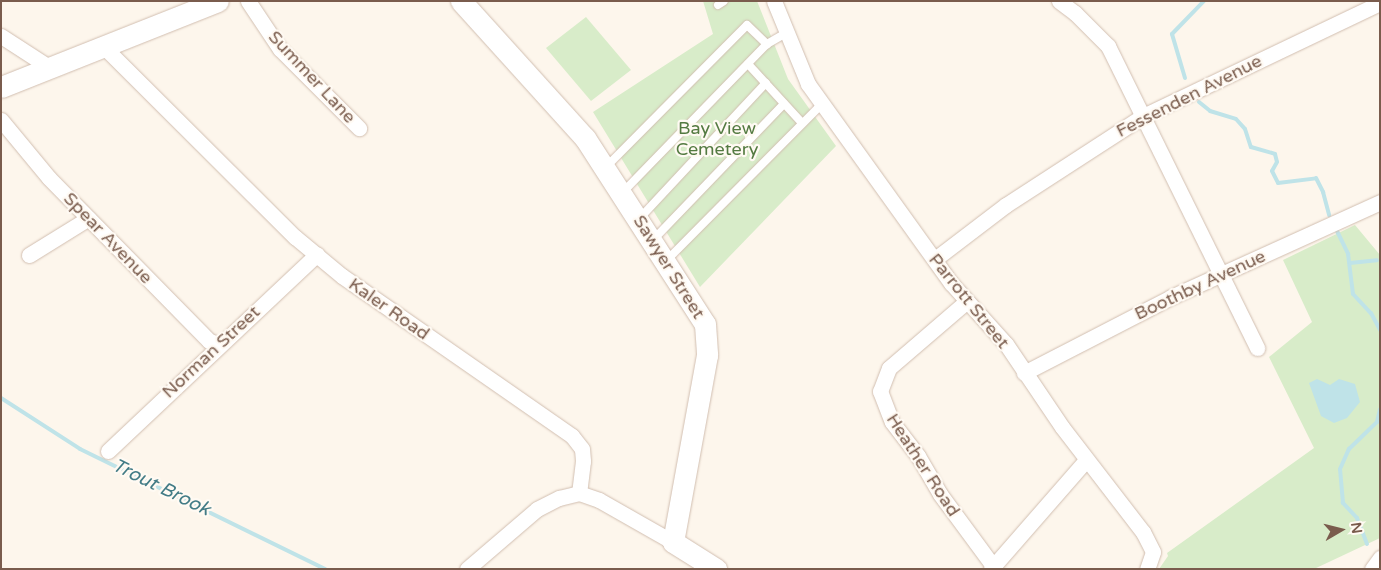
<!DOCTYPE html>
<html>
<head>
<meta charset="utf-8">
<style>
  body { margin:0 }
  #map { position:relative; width:1381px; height:570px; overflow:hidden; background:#fdf6ec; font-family:"Varela Round",sans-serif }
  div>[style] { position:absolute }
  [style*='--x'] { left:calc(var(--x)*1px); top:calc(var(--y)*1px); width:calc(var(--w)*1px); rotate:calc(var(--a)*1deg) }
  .green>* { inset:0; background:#d8ecc9 }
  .water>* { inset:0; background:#bfe3e8 }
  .stream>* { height:4px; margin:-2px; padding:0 2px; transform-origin:2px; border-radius:2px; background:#bfe3e8 }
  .roads { filter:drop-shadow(0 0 1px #d1beb0) drop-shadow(0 0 1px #d1beb0) }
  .lane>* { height:8px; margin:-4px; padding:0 4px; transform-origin:4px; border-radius:4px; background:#fff }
  .street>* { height:15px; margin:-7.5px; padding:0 7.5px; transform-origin:7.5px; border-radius:7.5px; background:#fff }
  .secondary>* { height:21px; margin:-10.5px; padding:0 10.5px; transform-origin:10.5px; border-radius:10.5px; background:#fff }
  span { translate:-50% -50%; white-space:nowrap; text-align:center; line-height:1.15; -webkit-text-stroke:4.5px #fffaf3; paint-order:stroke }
  .street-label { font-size:18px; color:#7a5c4d }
  .park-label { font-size:18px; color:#537a41 }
  .water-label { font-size:19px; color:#437c86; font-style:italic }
  .frame { position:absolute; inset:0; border:2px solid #7a5c4d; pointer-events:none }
  .north { position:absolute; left:1316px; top:505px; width:50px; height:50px; -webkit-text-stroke:4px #fffaf3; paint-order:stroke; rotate:82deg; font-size:14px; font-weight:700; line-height:20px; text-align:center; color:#7a5c4d }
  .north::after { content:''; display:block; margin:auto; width:18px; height:22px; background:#7a5c4d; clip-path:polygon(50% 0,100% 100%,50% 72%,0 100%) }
</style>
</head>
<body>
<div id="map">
  <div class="green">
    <div style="clip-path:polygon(703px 1px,757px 1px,788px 79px,836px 146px,700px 287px,593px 112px,713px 34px)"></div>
    <div style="clip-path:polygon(586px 17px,631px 70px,591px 101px,546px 48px)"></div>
    <div style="clip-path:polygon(1355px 225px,1380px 255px,1380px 538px,1314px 569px,1159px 569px,1168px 556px,1167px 553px,1314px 448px,1269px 357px,1312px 322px,1283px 260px)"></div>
  </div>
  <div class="water">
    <div style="clip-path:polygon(1317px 379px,1330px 385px,1339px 379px,1355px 384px,1360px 402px,1347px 418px,1334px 423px,1321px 416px,1309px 383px)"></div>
  </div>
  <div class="stream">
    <div style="--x:1185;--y:78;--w:46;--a:-106.5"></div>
    <div style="--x:1172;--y:34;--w:46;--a:-45.9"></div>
    <div style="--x:1199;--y:102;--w:14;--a:39"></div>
    <div style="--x:1210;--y:111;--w:27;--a:17"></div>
    <div style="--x:1236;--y:119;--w:13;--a:48"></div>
    <div style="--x:1245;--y:129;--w:19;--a:72"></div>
    <div style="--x:1251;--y:147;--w:25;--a:16"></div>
    <div style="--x:1275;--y:154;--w:8;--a:76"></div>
    <div style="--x:1277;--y:162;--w:10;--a:119"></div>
    <div style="--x:1272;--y:171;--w:13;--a:63"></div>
    <div style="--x:1278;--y:183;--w:38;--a:-7"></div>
    <div style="--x:1316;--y:178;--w:16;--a:63"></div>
    <div style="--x:1323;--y:192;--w:24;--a:75"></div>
    <div style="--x:1336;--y:229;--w:28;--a:64"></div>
    <div style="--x:1348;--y:254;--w:40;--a:82.9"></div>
    <div style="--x:1353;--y:294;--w:26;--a:47"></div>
    <div style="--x:1371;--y:313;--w:19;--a:62"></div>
    <div style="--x:1350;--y:263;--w:27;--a:-6"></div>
    <div style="--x:1;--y:398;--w:94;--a:32.8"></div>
    <div style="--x:80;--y:449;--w:273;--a:26.1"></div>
    <div style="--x:1367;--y:544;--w:28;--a:-111"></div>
    <div style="--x:1357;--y:518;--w:21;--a:-133"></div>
    <div style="--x:1343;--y:503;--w:34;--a:-95"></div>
    <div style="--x:1340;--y:469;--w:22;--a:-66"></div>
    <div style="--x:1349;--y:449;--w:39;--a:-44"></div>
    <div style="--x:1377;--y:422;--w:13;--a:-77"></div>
  </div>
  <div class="roads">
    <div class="lane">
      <div style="--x:718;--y:5;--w:7;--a:-34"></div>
      <div style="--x:748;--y:64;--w:80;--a:47.5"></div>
      <div style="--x:606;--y:167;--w:200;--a:-45.2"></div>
      <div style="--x:747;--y:25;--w:28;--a:44"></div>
      <div style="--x:623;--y:192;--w:206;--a:-45.8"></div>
      <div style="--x:767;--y:44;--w:22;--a:-30"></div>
      <div style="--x:639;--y:219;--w:186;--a:-47"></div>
      <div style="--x:653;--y:240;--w:189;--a:-46.1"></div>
      <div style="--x:667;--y:260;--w:220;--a:-45.2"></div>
    </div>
    <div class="street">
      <div style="--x:248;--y:1;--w:58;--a:56.3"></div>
      <div style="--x:280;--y:49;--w:112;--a:45"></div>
      <div style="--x:774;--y:1;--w:90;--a:67.7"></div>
      <div style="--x:808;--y:84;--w:245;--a:54.3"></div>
      <div style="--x:951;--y:283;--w:82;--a:48"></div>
      <div style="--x:1006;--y:344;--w:100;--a:56"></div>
      <div style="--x:1062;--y:427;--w:133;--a:52.4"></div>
      <div style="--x:1143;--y:532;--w:22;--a:63"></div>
      <div style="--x:1153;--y:552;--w:18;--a:109"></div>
      <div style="--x:1059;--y:1;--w:20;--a:37"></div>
      <div style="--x:1075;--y:13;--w:47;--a:45"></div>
      <div style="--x:1108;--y:46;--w:337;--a:63.7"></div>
      <div style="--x:1;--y:36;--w:57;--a:32.9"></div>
      <div style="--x:103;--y:46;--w:271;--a:44.9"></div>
      <div style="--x:295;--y:237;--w:61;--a:39.7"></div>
      <div style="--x:342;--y:276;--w:280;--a:34.8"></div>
      <div style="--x:572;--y:436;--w:16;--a:52"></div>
      <div style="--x:582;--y:449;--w:12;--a:85"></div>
      <div style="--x:583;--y:461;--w:32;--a:97"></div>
      <div style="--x:1;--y:120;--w:75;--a:50.4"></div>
      <div style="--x:49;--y:178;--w:228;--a:45.5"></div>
      <div style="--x:209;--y:341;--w:10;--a:17"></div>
      <div style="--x:29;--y:255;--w:70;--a:-31.7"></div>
      <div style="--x:935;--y:259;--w:89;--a:-37.3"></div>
      <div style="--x:1006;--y:205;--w:163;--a:-33"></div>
      <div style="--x:1143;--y:116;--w:263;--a:-25.5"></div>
      <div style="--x:967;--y:301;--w:103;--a:139.3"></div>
      <div style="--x:889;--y:368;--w:25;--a:111"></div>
      <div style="--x:880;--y:391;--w:33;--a:69"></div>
      <div style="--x:892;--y:422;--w:43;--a:52.6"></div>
      <div style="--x:918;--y:456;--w:44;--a:59.9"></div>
      <div style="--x:940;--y:494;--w:89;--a:53.6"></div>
      <div style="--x:1024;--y:373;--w:165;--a:-27.3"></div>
      <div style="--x:1171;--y:297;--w:230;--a:-24.4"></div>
      <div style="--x:108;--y:451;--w:287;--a:-43.3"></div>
      <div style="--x:579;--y:493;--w:21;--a:19"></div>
      <div style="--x:599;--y:500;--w:85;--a:29.6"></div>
      <div style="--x:467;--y:569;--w:92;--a:-40.6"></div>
      <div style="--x:537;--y:509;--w:25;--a:-27"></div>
      <div style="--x:559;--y:498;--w:21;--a:-14"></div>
      <div style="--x:991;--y:569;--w:145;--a:-48.9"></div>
      <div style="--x:1372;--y:569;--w:14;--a:-54"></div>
    </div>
    <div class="secondary">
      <div style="--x:461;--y:1;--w:185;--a:47.9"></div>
      <div style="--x:585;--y:138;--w:221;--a:57.2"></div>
      <div style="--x:705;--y:324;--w:31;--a:86"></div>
      <div style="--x:707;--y:355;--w:190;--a:100.3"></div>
      <div style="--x:673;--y:542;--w:51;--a:32.1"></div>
      <div style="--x:1;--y:87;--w:233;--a:-21.6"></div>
    </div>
  </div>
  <div class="street-label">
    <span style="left:312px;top:77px;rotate:47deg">Summer Lane</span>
    <span style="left:1189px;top:96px;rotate:-27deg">Fessenden Avenue</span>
    <span style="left:108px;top:238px;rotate:46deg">Spear Avenue</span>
    <span style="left:669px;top:267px;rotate:58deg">Sawyer Street</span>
    <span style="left:1200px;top:285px;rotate:-25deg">Boothby Avenue</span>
    <span style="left:969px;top:301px;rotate:51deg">Parrott Street</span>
    <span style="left:389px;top:309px;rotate:35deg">Kaler Road</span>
    <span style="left:211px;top:352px;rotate:-43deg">Norman Street</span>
    <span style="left:923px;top:465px;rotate:57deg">Heather Road</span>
  </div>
  <div class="park-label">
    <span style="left:717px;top:139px">Bay View<br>Cemetery</span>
  </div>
  <div class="water-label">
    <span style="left:161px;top:488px;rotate:26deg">Trout Brook</span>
  </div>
  <div class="frame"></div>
  <div class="north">N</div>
</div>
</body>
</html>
